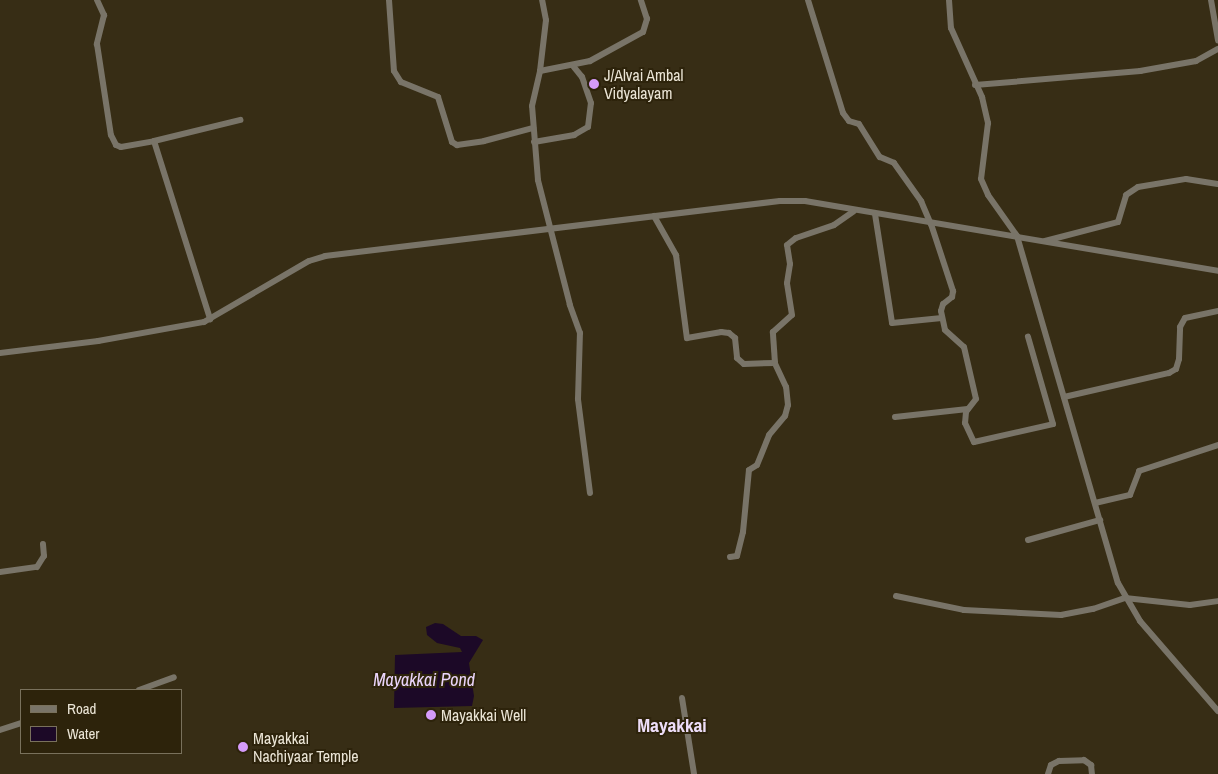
<!DOCTYPE html>
<html>
<head>
<meta charset="utf-8">
<style>
  body { margin:0 }
  #map { position:relative; width:1218px; height:774px; overflow:hidden; background:#372d15; font-family:"Archivo Narrow",sans-serif }
  div>[style] { position:absolute }
  [style*='--x'] { left:calc(var(--x)*1px); top:calc(var(--y)*1px); width:calc(var(--w)*1px); rotate:calc(var(--a)*1deg) }
  .water>* { inset:0; background:#1c0927 }
  .minor>* { height:6px; margin:-3px; padding:0 3px; transform-origin:3px; border-radius:3px; background:#797468 }
  .dots>* { width:14px; height:14px; translate:-50% -50%; box-sizing:border-box; border:2px solid #2d230b; border-radius:50% }
  span { translate:-50% -50%; white-space:nowrap; text-align:center; line-height:1.15; -webkit-text-stroke:4px #2d230b; paint-order:stroke }
  .poi-label { font-size:16px; color:#ebe5d6 }
  .left { translate:0 -50%; text-align:left }
  .water-label { font-size:18px; color:#ebd5fb; font-style:italic }
  .quarter-label { font-size:19px; color:#edddf8; font-weight:700 }
  .legend { position:absolute; left:20px; top:689px; width:162px; height:65px; box-sizing:border-box; background:#2d230b; border:1px solid #79715c; margin:0; padding:6px 9px; list-style:none; font-size:15px; color:#ebe5d6 }
  .legend li { display:flex; align-items:center; gap:10px; height:25px }
  .legend b { width:25px; border:1px solid #79715c }
</style>
</head>
<body>
<div id="map">
  <div class="water">
    <div style="clip-path:polygon(435px 623px,443px 624px,461px 636px,476px 636px,483px 640px,469px 663px,474px 696px,472px 706px,394px 708px,395px 655px,462px 652px,460px 648px,437px 643px,427px 635px,426px 627px)"></div>
  </div>
  <div class="minor">
    <div style="--x:97;--y:0;--w:17;--a:65"></div>
    <div style="--x:104;--y:15;--w:30;--a:104"></div>
    <div style="--x:97;--y:44;--w:92;--a:81.3"></div>
    <div style="--x:111;--y:135;--w:11;--a:63"></div>
    <div style="--x:116;--y:145;--w:5;--a:22"></div>
    <div style="--x:121;--y:147;--w:34;--a:-10"></div>
    <div style="--x:154;--y:141;--w:89;--a:-13.7"></div>
    <div style="--x:389;--y:0;--w:71;--a:86"></div>
    <div style="--x:394;--y:71;--w:13;--a:58"></div>
    <div style="--x:401;--y:82;--w:40;--a:22"></div>
    <div style="--x:438;--y:97;--w:47;--a:72.7"></div>
    <div style="--x:452;--y:142;--w:6;--a:31"></div>
    <div style="--x:457;--y:145;--w:27;--a:-8"></div>
    <div style="--x:484;--y:141;--w:51;--a:-14.9"></div>
    <div style="--x:808;--y:0;--w:118;--a:72.8"></div>
    <div style="--x:843;--y:113;--w:10;--a:53"></div>
    <div style="--x:849;--y:121;--w:10;--a:17"></div>
    <div style="--x:859;--y:124;--w:39;--a:58"></div>
    <div style="--x:880;--y:157;--w:15;--a:23"></div>
    <div style="--x:894;--y:163;--w:47;--a:54.6"></div>
    <div style="--x:921;--y:201;--w:25;--a:67"></div>
    <div style="--x:931;--y:224;--w:71;--a:71.8"></div>
    <div style="--x:953;--y:291;--w:6;--a:99"></div>
    <div style="--x:952;--y:297;--w:11;--a:142"></div>
    <div style="--x:943;--y:304;--w:7;--a:106"></div>
    <div style="--x:941;--y:311;--w:19;--a:78"></div>
    <div style="--x:945;--y:330;--w:25;--a:42"></div>
    <div style="--x:964;--y:347;--w:53;--a:77"></div>
    <div style="--x:976;--y:399;--w:16;--a:128"></div>
    <div style="--x:966;--y:412;--w:11;--a:95"></div>
    <div style="--x:965;--y:423;--w:21;--a:65"></div>
    <div style="--x:974;--y:442;--w:81;--a:-12.8"></div>
    <div style="--x:1053;--y:424;--w:91;--a:-106"></div>
    <div style="--x:949;--y:0;--w:28;--a:86"></div>
    <div style="--x:951;--y:28;--w:76;--a:65.8"></div>
    <div style="--x:982;--y:97;--w:27;--a:77"></div>
    <div style="--x:988;--y:123;--w:56;--a:97.1"></div>
    <div style="--x:981;--y:179;--w:17;--a:66"></div>
    <div style="--x:988;--y:195;--w:50;--a:54.7"></div>
    <div style="--x:1017;--y:236;--w:361;--a:73.8"></div>
    <div style="--x:1118;--y:583;--w:44;--a:59.9"></div>
    <div style="--x:1140;--y:621;--w:119;--a:49.1"></div>
    <div style="--x:1211;--y:0;--w:41;--a:80.1"></div>
    <div style="--x:540;--y:71;--w:51;--a:-83.3"></div>
    <div style="--x:546;--y:20;--w:20;--a:-101"></div>
    <div style="--x:975;--y:85;--w:166;--a:-4.8"></div>
    <div style="--x:1140;--y:71;--w:57;--a:-10.1"></div>
    <div style="--x:1196;--y:61;--w:25;--a:-29"></div>
    <div style="--x:154;--y:141;--w:187;--a:72.5"></div>
    <div style="--x:534;--y:142;--w:41;--a:-9.9"></div>
    <div style="--x:574;--y:135;--w:16;--a:-30"></div>
    <div style="--x:588;--y:127;--w:24;--a:-83"></div>
    <div style="--x:591;--y:103;--w:28;--a:-109"></div>
    <div style="--x:582;--y:77;--w:14;--a:-129"></div>
    <div style="--x:875;--y:214;--w:110;--a:81.1"></div>
    <div style="--x:892;--y:323;--w:50;--a:-5.7"></div>
    <div style="--x:654;--y:216;--w:45;--a:60.6"></div>
    <div style="--x:676;--y:255;--w:84;--a:82.5"></div>
    <div style="--x:687;--y:338;--w:35;--a:-10"></div>
    <div style="--x:721;--y:332;--w:8;--a:7"></div>
    <div style="--x:729;--y:333;--w:8;--a:40"></div>
    <div style="--x:735;--y:338;--w:20;--a:84"></div>
    <div style="--x:737;--y:358;--w:9;--a:41"></div>
    <div style="--x:744;--y:364;--w:31;--a:-2"></div>
    <div style="--x:1045;--y:241;--w:75;--a:-14.6"></div>
    <div style="--x:1118;--y:222;--w:28;--a:-73"></div>
    <div style="--x:1126;--y:195;--w:14;--a:-34"></div>
    <div style="--x:1138;--y:187;--w:49;--a:-9.5"></div>
    <div style="--x:1186;--y:179;--w:32;--a:9"></div>
    <div style="--x:0;--y:353;--w:99;--a:-7"></div>
    <div style="--x:98;--y:341;--w:108;--a:-10.2"></div>
    <div style="--x:204;--y:322;--w:121;--a:-30.2"></div>
    <div style="--x:309;--y:261;--w:17;--a:-17"></div>
    <div style="--x:325;--y:256;--w:458;--a:-6.9"></div>
    <div style="--x:780;--y:201;--w:25;--a:0"></div>
    <div style="--x:805;--y:201;--w:419;--a:9.6"></div>
    <div style="--x:1064;--y:397;--w:108;--a:-12.9"></div>
    <div style="--x:1169;--y:373;--w:8;--a:-30"></div>
    <div style="--x:1176;--y:369;--w:10;--a:-73"></div>
    <div style="--x:1179;--y:359;--w:32;--a:-88"></div>
    <div style="--x:1180;--y:327;--w:10;--a:-61"></div>
    <div style="--x:1185;--y:318;--w:34;--a:-12"></div>
    <div style="--x:895;--y:417;--w:73;--a:-6.3"></div>
    <div style="--x:590;--y:493;--w:95;--a:-97.3"></div>
    <div style="--x:578;--y:399;--w:66;--a:-88.3"></div>
    <div style="--x:580;--y:333;--w:30;--a:-110"></div>
    <div style="--x:570;--y:305;--w:129;--a:-104.4"></div>
    <div style="--x:538;--y:180;--w:74;--a:-94.6"></div>
    <div style="--x:532;--y:106;--w:36;--a:-77"></div>
    <div style="--x:540;--y:71;--w:51;--a:-11.3"></div>
    <div style="--x:590;--y:61;--w:60;--a:-28.7"></div>
    <div style="--x:643;--y:32;--w:14;--a:-73"></div>
    <div style="--x:647;--y:19;--w:20;--a:-108"></div>
    <div style="--x:1095;--y:503;--w:36;--a:-13"></div>
    <div style="--x:1130;--y:495;--w:26;--a:-69"></div>
    <div style="--x:1139;--y:471;--w:83;--a:-18.2"></div>
    <div style="--x:1028;--y:540;--w:75;--a:-15.5"></div>
    <div style="--x:730;--y:557;--w:7;--a:-8"></div>
    <div style="--x:737;--y:556;--w:25;--a:-76"></div>
    <div style="--x:743;--y:532;--w:62;--a:-84.5"></div>
    <div style="--x:749;--y:470;--w:9;--a:-32"></div>
    <div style="--x:757;--y:465;--w:32;--a:-68"></div>
    <div style="--x:769;--y:435;--w:25;--a:-50"></div>
    <div style="--x:785;--y:416;--w:11;--a:-75"></div>
    <div style="--x:788;--y:405;--w:18;--a:-96"></div>
    <div style="--x:786;--y:387;--w:26;--a:-115"></div>
    <div style="--x:775;--y:363;--w:31;--a:-94"></div>
    <div style="--x:773;--y:332;--w:25;--a:-42"></div>
    <div style="--x:792;--y:315;--w:32;--a:-99"></div>
    <div style="--x:787;--y:283;--w:19;--a:-81"></div>
    <div style="--x:790;--y:264;--w:19;--a:-99"></div>
    <div style="--x:787;--y:245;--w:11;--a:-38"></div>
    <div style="--x:796;--y:238;--w:40;--a:-18.9"></div>
    <div style="--x:834;--y:225;--w:24;--a:-35"></div>
    <div style="--x:0;--y:572;--w:37;--a:-8"></div>
    <div style="--x:37;--y:567;--w:13;--a:-58"></div>
    <div style="--x:44;--y:556;--w:12;--a:-95"></div>
    <div style="--x:896;--y:596;--w:69;--a:11.6"></div>
    <div style="--x:964;--y:610;--w:97;--a:3"></div>
    <div style="--x:1061;--y:615;--w:33;--a:-11"></div>
    <div style="--x:1093;--y:609;--w:34;--a:-19"></div>
    <div style="--x:1125;--y:598;--w:65;--a:6.1"></div>
    <div style="--x:1190;--y:605;--w:28;--a:-8"></div>
    <div style="--x:139;--y:690;--w:37;--a:-20"></div>
    <div style="--x:682;--y:698;--w:77;--a:81"></div>
    <div style="--x:0;--y:730;--w:22;--a:-18"></div>
    <div style="--x:1048;--y:774;--w:9;--a:-72"></div>
    <div style="--x:1051;--y:765;--w:9;--a:-27"></div>
    <div style="--x:1059;--y:761;--w:25;--a:-2"></div>
    <div style="--x:1084;--y:760;--w:9;--a:36"></div>
    <div style="--x:1091;--y:765;--w:9;--a:84"></div>
  </div>
  <div class="dots">
    <div style="left:594px;top:84px;background:#d59bfa"></div>
    <div style="left:431px;top:715px;background:#d59bfa"></div>
    <div style="left:243px;top:747px;background:#d59bfa"></div>
  </div>
  <div class="poi-label">
    <span class="left" style="left:604px;top:84px">J/Alvai Ambal<br>Vidyalayam</span>
    <span class="left" style="left:441px;top:715px">Mayakkai Well</span>
    <span class="left" style="left:253px;top:747px">Mayakkai<br>Nachiyaar Temple</span>
  </div>
  <div class="water-label">
    <span style="left:424px;top:680px">Mayakkai Pond</span>
  </div>
  <div class="quarter-label">
    <span style="left:672px;top:726px">Mayakkai</span>
  </div>
  <ul class="legend">
  <li><b style="height:6px;background:#797468"></b>Road</li>
  <li><b style="height:14px;background:#1c0927"></b>Water</li>
  </ul>
</div>
</body>
</html>
